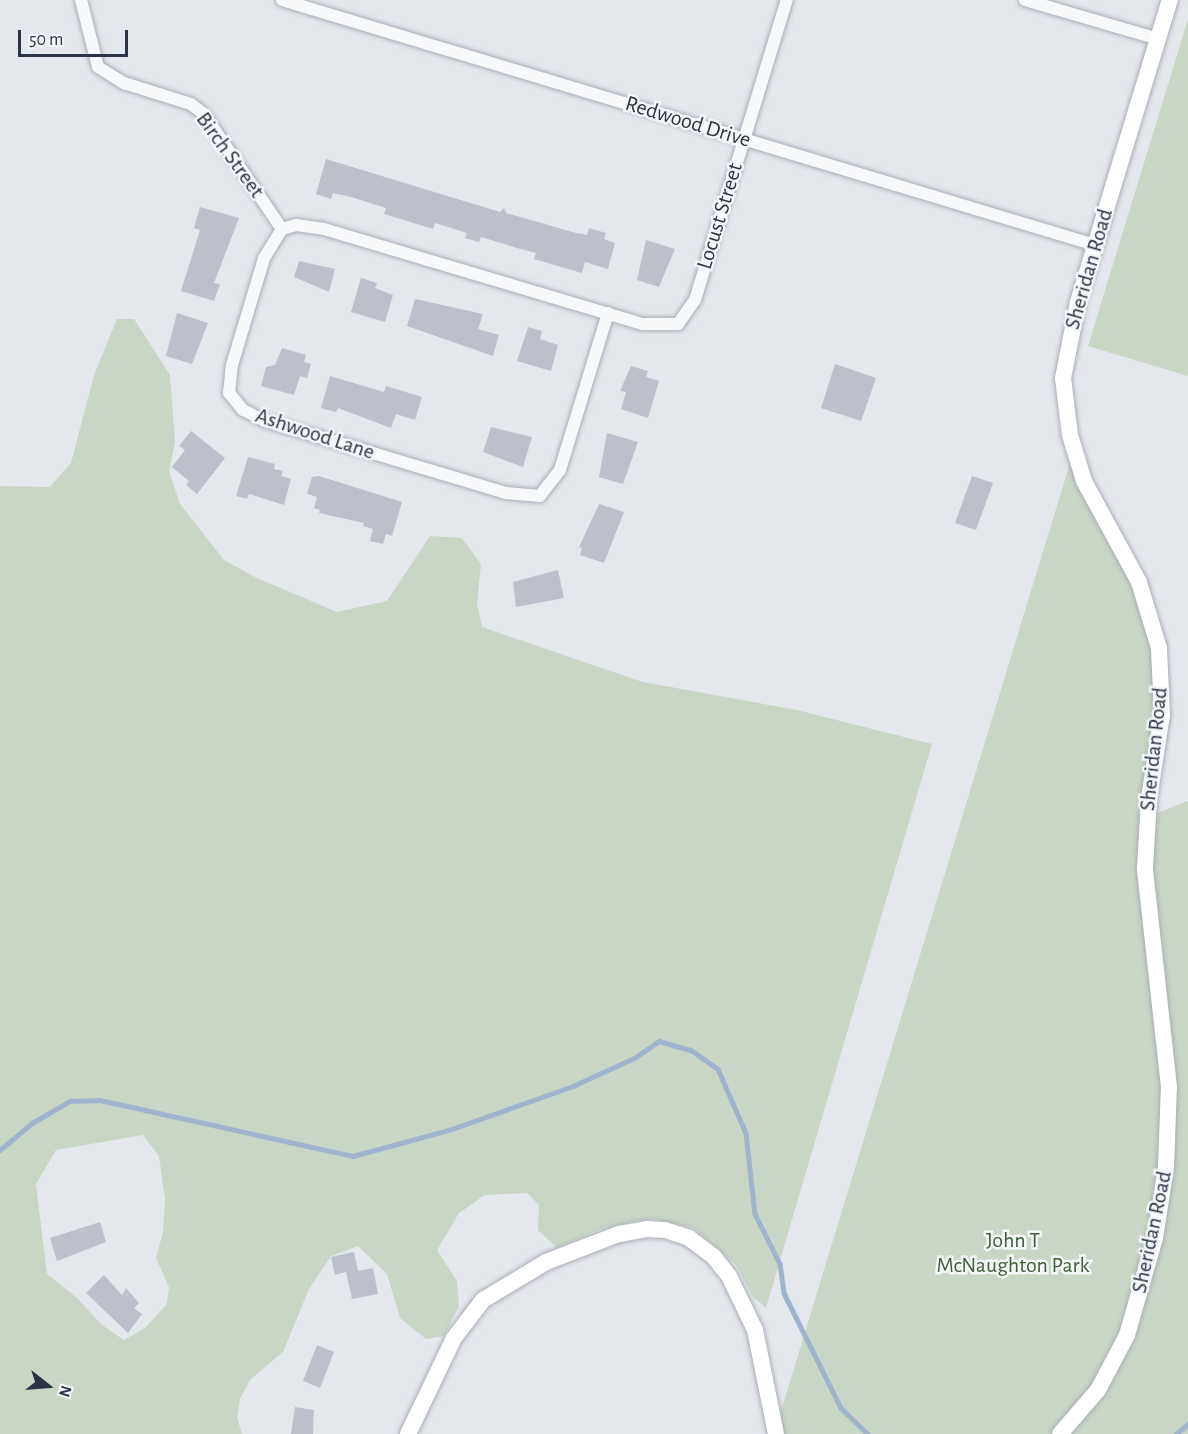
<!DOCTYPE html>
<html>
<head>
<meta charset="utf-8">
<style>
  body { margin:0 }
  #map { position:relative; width:1188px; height:1434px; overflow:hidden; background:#e4e7ec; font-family:"Alegreya Sans",sans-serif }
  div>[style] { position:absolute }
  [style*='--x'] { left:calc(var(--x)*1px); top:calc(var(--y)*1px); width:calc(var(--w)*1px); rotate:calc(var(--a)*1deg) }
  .green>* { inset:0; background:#c9d6c5 }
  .stream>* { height:4.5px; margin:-2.25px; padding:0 2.25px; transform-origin:2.25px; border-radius:2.25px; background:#9fb4cc }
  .building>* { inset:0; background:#bbc0ca }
  .roads { filter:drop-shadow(0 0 2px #a9aeb7) drop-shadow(0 0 2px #a9aeb7) }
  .street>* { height:12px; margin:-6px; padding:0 6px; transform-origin:6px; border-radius:6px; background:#f7f8fa }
  .secondary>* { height:16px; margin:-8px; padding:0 8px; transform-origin:8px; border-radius:8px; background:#fff }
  span { translate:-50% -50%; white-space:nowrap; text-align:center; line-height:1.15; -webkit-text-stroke:5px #f4f6f9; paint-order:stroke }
  .street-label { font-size:22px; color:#2b3445 }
  .park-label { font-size:22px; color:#3f6138 }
  .north { position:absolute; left:18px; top:1356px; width:60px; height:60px; -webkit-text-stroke:4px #f4f6f9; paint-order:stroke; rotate:107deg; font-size:16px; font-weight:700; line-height:24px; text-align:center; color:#2b3445 }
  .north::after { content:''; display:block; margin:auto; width:21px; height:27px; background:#2b3445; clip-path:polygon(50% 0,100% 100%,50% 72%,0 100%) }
  .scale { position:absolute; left:18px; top:30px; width:110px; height:27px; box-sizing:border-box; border:3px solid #2b3445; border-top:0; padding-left:8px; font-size:18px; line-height:21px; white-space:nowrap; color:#2b3445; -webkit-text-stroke:4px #f4f6f9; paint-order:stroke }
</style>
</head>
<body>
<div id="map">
  <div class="green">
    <div style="clip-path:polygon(1188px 19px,1188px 376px,1088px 346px)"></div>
    <div style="clip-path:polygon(evenodd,117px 319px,134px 319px,170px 375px,175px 442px,169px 471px,180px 504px,224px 560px,257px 578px,337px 612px,387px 601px,430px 536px,462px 538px,481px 564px,477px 603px,482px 627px,643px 682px,797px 710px,932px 744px,766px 1308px,753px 1297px,736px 1265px,694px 1228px,653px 1219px,635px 1221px,598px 1230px,557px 1248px,538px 1230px,539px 1205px,527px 1193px,485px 1195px,459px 1213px,437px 1250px,457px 1281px,459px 1306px,444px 1336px,426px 1339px,400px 1318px,387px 1274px,358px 1246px,331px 1256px,309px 1289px,283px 1352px,250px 1380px,240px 1399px,237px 1417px,242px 1434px,0 1434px,0 486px,50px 487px,71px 463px,94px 375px,117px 319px,143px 1135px,159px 1156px,165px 1199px,163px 1232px,156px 1258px,169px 1287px,167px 1304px,145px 1328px,124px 1340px,102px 1325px,77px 1298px,47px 1274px,36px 1184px,56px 1150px,143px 1135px)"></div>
    <div style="clip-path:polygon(1074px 450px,1156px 630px,1147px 817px,1188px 801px,1188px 1434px,774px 1434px)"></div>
  </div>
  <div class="stream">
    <div style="--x:0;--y:1150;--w:42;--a:-40.2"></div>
    <div style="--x:32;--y:1123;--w:44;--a:-30.1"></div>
    <div style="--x:70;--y:1101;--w:30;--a:-2"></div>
    <div style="--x:100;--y:1100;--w:259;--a:12.5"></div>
    <div style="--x:353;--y:1156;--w:99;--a:-15.2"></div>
    <div style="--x:449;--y:1130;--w:132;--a:-19.5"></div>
    <div style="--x:573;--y:1086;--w:69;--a:-24.7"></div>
    <div style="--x:636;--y:1057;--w:28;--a:-35"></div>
    <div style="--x:659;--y:1041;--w:33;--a:16"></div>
    <div style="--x:691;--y:1050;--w:33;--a:35"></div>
    <div style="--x:718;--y:1069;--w:70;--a:66.4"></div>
    <div style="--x:746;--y:1133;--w:81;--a:83.7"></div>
    <div style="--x:755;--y:1214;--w:56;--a:63.4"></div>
    <div style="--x:780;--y:1264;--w:29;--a:82"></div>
    <div style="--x:784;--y:1293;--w:128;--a:63.6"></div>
    <div style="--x:841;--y:1408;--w:37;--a:44"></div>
    <div style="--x:1176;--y:1434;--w:16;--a:-40"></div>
  </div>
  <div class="building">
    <div style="clip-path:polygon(326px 159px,500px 212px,504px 208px,506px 213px,576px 233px,587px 235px,589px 228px,606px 233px,604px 239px,615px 243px,608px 269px,585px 262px,582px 273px,534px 259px,536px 253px,517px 248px,481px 237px,479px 242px,465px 238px,467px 233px,435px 223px,433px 229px,384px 214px,386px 208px,351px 197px,333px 193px,331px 199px,316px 194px)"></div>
    <div style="clip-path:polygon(200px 207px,239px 218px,214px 283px,220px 284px,214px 301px,181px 291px,200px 230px,194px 228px)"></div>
    <div style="clip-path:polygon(646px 240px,675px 249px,659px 287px,637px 280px)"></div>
    <div style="clip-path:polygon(299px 261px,335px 269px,329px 292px,294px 277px)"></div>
    <div style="clip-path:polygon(361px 278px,377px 283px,375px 288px,393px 295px,385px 322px,351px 312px)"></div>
    <div style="clip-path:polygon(415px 299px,483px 314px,478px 329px,499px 335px,493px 356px,407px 326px)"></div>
    <div style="clip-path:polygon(177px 313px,208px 323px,192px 364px,166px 356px)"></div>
    <div style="clip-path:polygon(528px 327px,542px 331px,540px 339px,558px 345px,551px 371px,517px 361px)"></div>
    <div style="clip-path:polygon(282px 348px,306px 355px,304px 362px,311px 364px,307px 378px,300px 376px,294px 395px,261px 386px,266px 367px,275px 365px)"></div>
    <div style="clip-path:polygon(835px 364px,876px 378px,861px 421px,821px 408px)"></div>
    <div style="clip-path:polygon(631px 366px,648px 371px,646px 377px,659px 381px,648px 418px,621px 409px,626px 392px,620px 391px)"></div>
    <div style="clip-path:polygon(330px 376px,384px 392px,386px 386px,422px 397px,415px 420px,396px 414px,391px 428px,338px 408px,336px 412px,321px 408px)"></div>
    <div style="clip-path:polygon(491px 427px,532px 437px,523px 467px,483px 452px)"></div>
    <div style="clip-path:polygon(191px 431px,225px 458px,197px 494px,186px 485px,189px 481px,172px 467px,185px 450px,179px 446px)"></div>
    <div style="clip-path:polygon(607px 433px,638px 442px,623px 484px,599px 477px)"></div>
    <div style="clip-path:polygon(248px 457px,275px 464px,274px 469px,283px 471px,281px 476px,291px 479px,284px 505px,249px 494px,247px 499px,236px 496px)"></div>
    <div style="clip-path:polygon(319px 476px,402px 502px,392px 536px,386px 534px,383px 544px,370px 541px,373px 529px,363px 526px,364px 523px,319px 513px,320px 510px,314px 508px,317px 497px,307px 494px,312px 477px)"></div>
    <div style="clip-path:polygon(972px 476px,993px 483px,976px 530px,955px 523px)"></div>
    <div style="clip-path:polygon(599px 504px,624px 512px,604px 563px,580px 555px,582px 548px,579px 547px)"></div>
    <div style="clip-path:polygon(558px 570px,564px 598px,516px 607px,513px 582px)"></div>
    <div style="clip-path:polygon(100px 1222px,106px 1242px,57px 1261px,50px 1238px)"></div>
    <div style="clip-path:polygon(354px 1252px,358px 1271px,373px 1268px,378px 1294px,352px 1299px,346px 1272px,335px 1275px,331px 1257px)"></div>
    <div style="clip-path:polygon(104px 1275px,122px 1295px,126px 1288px,139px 1303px,134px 1308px,142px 1314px,128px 1333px,86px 1293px)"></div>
    <div style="clip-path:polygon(317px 1345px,334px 1352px,320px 1388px,303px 1381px)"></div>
    <div style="clip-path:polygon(295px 1407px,314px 1410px,313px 1434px,291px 1434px)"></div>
  </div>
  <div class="roads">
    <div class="street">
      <div style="--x:81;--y:0;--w:69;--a:75.8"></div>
      <div style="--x:98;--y:67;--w:31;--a:32"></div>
      <div style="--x:124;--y:83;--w:70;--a:17.4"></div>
      <div style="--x:191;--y:104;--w:16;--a:38"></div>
      <div style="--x:204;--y:114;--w:139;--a:55.9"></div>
      <div style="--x:282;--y:0;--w:849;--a:16.77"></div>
      <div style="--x:1025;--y:0;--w:139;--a:16.3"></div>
      <div style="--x:608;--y:313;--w:164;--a:107"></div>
      <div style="--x:560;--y:470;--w:33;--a:128"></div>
      <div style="--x:540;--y:496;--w:34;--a:-175"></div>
      <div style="--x:506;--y:493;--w:254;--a:-163.3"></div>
      <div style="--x:263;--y:420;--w:22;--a:-153"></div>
      <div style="--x:243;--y:410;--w:22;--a:-129"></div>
      <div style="--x:229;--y:393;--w:28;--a:-84"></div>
      <div style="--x:232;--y:365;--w:112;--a:-73.3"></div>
      <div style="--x:264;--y:258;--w:34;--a:-58"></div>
      <div style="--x:282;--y:229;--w:15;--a:-16"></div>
      <div style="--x:296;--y:225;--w:28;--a:8"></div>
      <div style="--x:324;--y:229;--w:333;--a:16.6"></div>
      <div style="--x:643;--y:324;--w:35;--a:0"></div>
      <div style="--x:678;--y:324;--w:29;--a:-55"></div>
      <div style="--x:695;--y:300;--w:314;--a:-73"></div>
    </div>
    <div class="secondary">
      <div style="--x:408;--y:1434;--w:106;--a:-64.4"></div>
      <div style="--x:454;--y:1338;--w:48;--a:-52.7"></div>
      <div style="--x:483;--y:1300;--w:74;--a:-31.1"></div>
      <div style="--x:546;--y:1262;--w:78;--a:-21"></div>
      <div style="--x:619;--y:1234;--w:28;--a:-10"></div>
      <div style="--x:647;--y:1229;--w:18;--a:3"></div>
      <div style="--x:665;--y:1230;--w:25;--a:18"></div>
      <div style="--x:689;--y:1238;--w:31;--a:37"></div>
      <div style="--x:714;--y:1257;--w:24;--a:52"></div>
      <div style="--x:729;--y:1276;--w:60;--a:64.3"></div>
      <div style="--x:755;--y:1330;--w:106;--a:78.6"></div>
      <div style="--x:1060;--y:1434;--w:58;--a:-49.2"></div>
      <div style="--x:1098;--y:1390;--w:62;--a:-62.2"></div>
      <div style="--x:1127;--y:1335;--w:101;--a:-73.9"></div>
      <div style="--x:1155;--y:1238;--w:72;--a:-81.2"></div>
      <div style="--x:1166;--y:1167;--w:80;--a:-87.9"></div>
      <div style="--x:1169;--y:1087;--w:220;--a:-96.3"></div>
      <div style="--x:1145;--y:868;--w:70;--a:-86.7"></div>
      <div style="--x:1149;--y:798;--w:84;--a:-81.1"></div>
      <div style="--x:1162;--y:715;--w:67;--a:-92.6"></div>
      <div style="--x:1159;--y:648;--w:69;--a:-106.9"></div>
      <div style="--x:1139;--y:582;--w:115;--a:-118.6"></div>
      <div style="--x:1084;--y:481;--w:48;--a:-106.9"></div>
      <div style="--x:1070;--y:435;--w:57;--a:-97"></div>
      <div style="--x:1063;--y:378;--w:77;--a:-78.8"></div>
      <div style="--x:1078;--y:302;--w:316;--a:-73.1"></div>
    </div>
  </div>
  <div class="street-label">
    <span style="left:688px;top:122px;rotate:17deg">Redwood Drive</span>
    <span style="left:230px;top:155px;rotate:54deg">Birch Street</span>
    <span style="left:720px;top:216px;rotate:-73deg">Locust Street</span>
    <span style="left:1089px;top:269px;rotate:-74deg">Sheridan Road</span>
    <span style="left:315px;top:434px;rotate:18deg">Ashwood Lane</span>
    <span style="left:1154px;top:749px;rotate:-84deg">Sheridan Road</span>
    <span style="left:1152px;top:1232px;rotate:-78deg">Sheridan Road</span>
  </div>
  <div class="park-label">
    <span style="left:1013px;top:1253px">John T<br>McNaughton Park</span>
  </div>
  <div class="north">N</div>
  <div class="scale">50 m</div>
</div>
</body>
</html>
